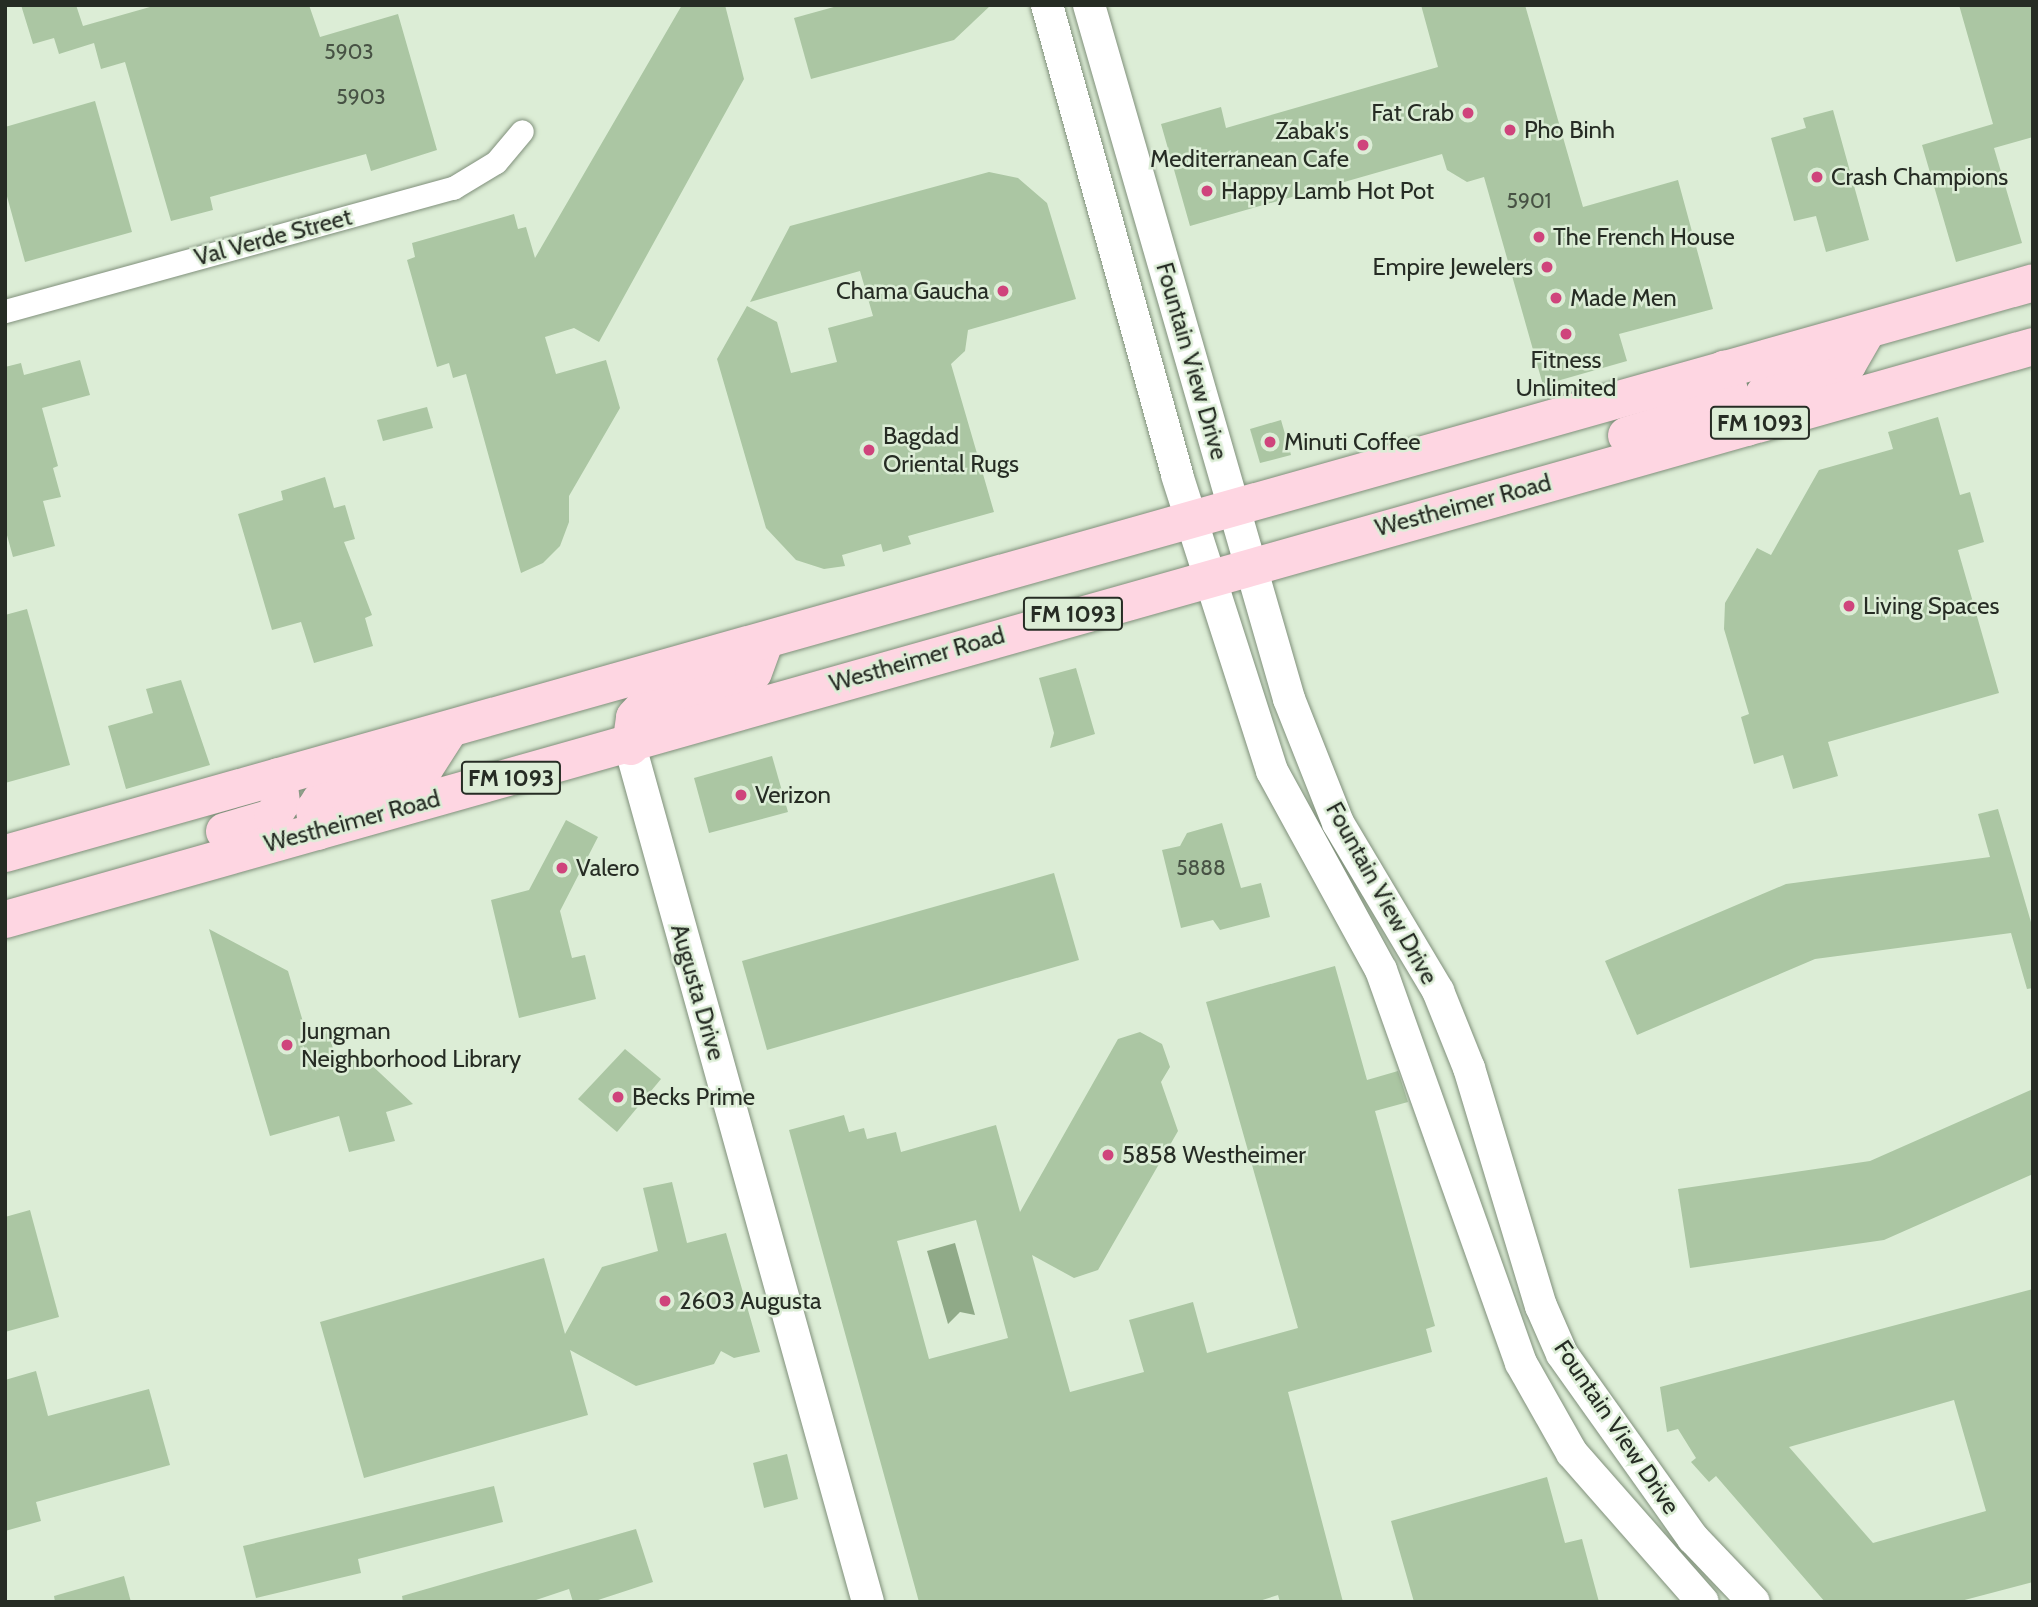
<!DOCTYPE html>
<html>
<head>
<meta charset="utf-8">
<style>
  body { margin:0 }
  #map { position:relative; width:2038px; height:1607px; overflow:hidden; background:#dcedd6; font-family:Cabin,sans-serif }
  div>[style] { position:absolute }
  [style*='--x'] { left:calc(var(--x)*1px); top:calc(var(--y)*1px); width:calc(var(--w)*1px); rotate:calc(var(--a)*1deg) }
  .water>* { inset:0; background:#90aa88 }
  .building>* { inset:0; background:#abc6a3 }
  .roads { filter:drop-shadow(0 0 2px #80907b) drop-shadow(0 0 2px #80907b) }
  .street>* { height:23px; margin:-11.5px; padding:0 11.5px; transform-origin:11.5px; border-radius:11.5px; background:#fff }
  .secondary>* { height:32px; margin:-16px; padding:0 16px; transform-origin:16px; border-radius:16px; background:#fff }
  .primary>* { height:37px; margin:-18.5px; padding:0 18.5px; transform-origin:18.5px; border-radius:18.5px; background:#fed6e2 }
  .dots>* { width:19px; height:19px; translate:-50% -50%; box-sizing:border-box; border:4px solid #dcedd6; border-radius:50% }
  span { translate:-50% -50%; white-space:nowrap; text-align:center; line-height:1.15; -webkit-text-stroke:5px #dcedd6; paint-order:stroke }
  .number-label { font-size:21px; color:#475244 }
  .number-label span { -webkit-text-stroke-width:0 }
  .shield-label span { padding:2px 5px; background:#dcedd6; border:2px solid; border-radius:5px; -webkit-text-stroke-width:0 }
  .shield-label { font-size:23px; color:#262c24; font-weight:700 }
  .poi-label { font-size:24px; color:#262c24 }
  .right { translate:-100% -50%; text-align:right }
  .left { translate:0 -50%; text-align:left }
  .street-label { font-size:24px; color:#262c24 }
  .frame { position:absolute; inset:0; border:7px solid #262c24; pointer-events:none }
</style>
</head>
<body>
<div id="map">
  <div class="water">
    <div style="clip-path:polygon(955px 1243px,975px 1315px,960px 1312px,948px 1324px,927px 1251px)"></div>
  </div>
  <div class="building">
    <div style="clip-path:polygon(21px 5px,76px 5px,83px 26px,157px 5px,309px 5px,320px 37px,398px 14px,437px 150px,371px 171px,366px 154px,210px 197px,213px 210px,171px 221px,125px 62px,101px 69px,94px 43px,59px 54px,54px 38px,33px 44px)"></div>
    <div style="clip-path:polygon(682px 5px,725px 5px,744px 79px,599px 342px,574px 328px,545px 337px,556px 374px,606px 360px,620px 408px,569px 496px,569px 522px,560px 546px,543px 563px,521px 573px,466px 374px,453px 378px,449px 363px,437px 367px,407px 260px,415px 257px,412px 243px,514px 214px,518px 229px,526px 227px,535px 258px)"></div>
    <div style="clip-path:polygon(841px 5px,991px 5px,954px 40px,811px 79px,794px 18px)"></div>
    <div style="clip-path:polygon(1421px 5px,1525px 5px,1583px 207px,1678px 180px,1713px 309px,1619px 334px,1627px 361px,1543px 385px,1484px 177px,1467px 182px,1447px 170px,1442px 154px,1190px 226px,1161px 124px,1221px 107px,1226px 128px,1438px 67px)"></div>
    <div style="clip-path:polygon(1959px 5px,2033px 5px,2033px 137px,1994px 148px,2022px 243px,1956px 262px,1922px 145px,1993px 124px)"></div>
    <div style="clip-path:polygon(95px 101px,132px 232px,25px 262px,5px 189px,5px 127px)"></div>
    <div style="clip-path:polygon(1833px 110px,1869px 240px,1826px 252px,1816px 216px,1794px 221px,1771px 138px,1806px 128px,1803px 118px)"></div>
    <div style="clip-path:polygon(989px 172px,1018px 178px,1047px 203px,1076px 299px,968px 330px,965px 351px,951px 364px,994px 512px,908px 536px,911px 544px,883px 552px,881px 544px,842px 555px,845px 566px,824px 569px,796px 560px,766px 528px,717px 359px,747px 306px,777px 322px,791px 373px,837px 362px,828px 328px,873px 316px,860px 271px,750px 302px,790px 226px)"></div>
    <div style="clip-path:polygon(80px 360px,90px 395px,42px 408px,58px 466px,53px 468px,61px 497px,43px 501px,55px 546px,13px 557px,5px 528px,5px 367px,21px 363px,24px 375px)"></div>
    <div style="clip-path:polygon(427px 407px,433px 428px,383px 441px,377px 420px)"></div>
    <div style="clip-path:polygon(1938px 417px,1960px 495px,1970px 492px,1984px 542px,1958px 550px,1999px 693px,1828px 742px,1838px 776px,1793px 789px,1783px 755px,1754px 764px,1741px 717px,1749px 714px,1724px 629px,1725px 603px,1757px 548px,1771px 555px,1819px 470px,1893px 449px,1888px 432px)"></div>
    <div style="clip-path:polygon(1281px 420px,1291px 455px,1260px 463px,1250px 429px)"></div>
    <div style="clip-path:polygon(325px 477px,334px 508px,345px 505px,355px 539px,344px 542px,372px 615px,365px 618px,373px 646px,314px 663px,301px 622px,272px 630px,238px 514px,283px 500px,281px 491px)"></div>
    <div style="clip-path:polygon(27px 609px,70px 765px,5px 783px,5px 615px)"></div>
    <div style="clip-path:polygon(1076px 668px,1095px 734px,1050px 748px,1054px 733px,1039px 678px)"></div>
    <div style="clip-path:polygon(181px 680px,210px 765px,126px 789px,108px 726px,153px 713px,146px 689px)"></div>
    <div style="clip-path:polygon(772px 756px,788px 812px,709px 833px,694px 778px)"></div>
    <div style="clip-path:polygon(1998px 809px,2033px 929px,2033px 988px,2027px 989px,2011px 933px,1815px 959px,1637px 1035px,1605px 961px,1786px 884px,1990px 857px,1978px 814px)"></div>
    <div style="clip-path:polygon(566px 820px,598px 837px,560px 911px,572px 958px,585px 955px,596px 999px,519px 1018px,491px 900px,529px 890px)"></div>
    <div style="clip-path:polygon(1222px 823px,1241px 888px,1261px 883px,1270px 917px,1220px 930px,1213px 920px,1181px 928px,1162px 850px,1180px 846px,1187px 833px)"></div>
    <div style="clip-path:polygon(1054px 873px,1079px 960px,767px 1050px,742px 961px)"></div>
    <div style="clip-path:polygon(209px 929px,288px 971px,306px 1032px,327px 1026px,337px 1064px,364px 1058px,413px 1104px,386px 1112px,395px 1141px,349px 1152px,339px 1116px,270px 1136px)"></div>
    <div style="clip-path:polygon(evenodd,1335px 966px,1367px 1080px,1398px 1071px,1408px 1102px,1375px 1111px,1435px 1326px,1426px 1329px,1432px 1352px,1288px 1392px,1343px 1602px,1280px 1602px,1278px 1595px,1256px 1602px,919px 1602px,789px 1130px,844px 1115px,849px 1132px,864px 1128px,867px 1139px,896px 1132px,901px 1152px,996px 1125px,1020px 1212px,1118px 1039px,1140px 1032px,1162px 1044px,1170px 1067px,1161px 1082px,1178px 1131px,1098px 1270px,1074px 1278px,1032px 1255px,1070px 1392px,1144px 1372px,1129px 1320px,1193px 1302px,1207px 1353px,1298px 1328px,1206px 1002px,1335px 966px,976px 1220px,1008px 1338px,929px 1359px,897px 1241px,976px 1220px)"></div>
    <div style="clip-path:polygon(625px 1049px,661px 1079px,617px 1132px,578px 1099px)"></div>
    <div style="clip-path:polygon(2033px 1089px,2033px 1174px,1884px 1240px,1690px 1268px,1678px 1189px,1870px 1161px)"></div>
    <div style="clip-path:polygon(672px 1182px,687px 1243px,726px 1233px,760px 1352px,734px 1358px,721px 1351px,714px 1364px,636px 1386px,570px 1350px,588px 1415px,364px 1478px,320px 1322px,544px 1258px,565px 1334px,602px 1267px,658px 1251px,643px 1188px)"></div>
    <div style="clip-path:polygon(30px 1210px,59px 1317px,5px 1332px,5px 1217px)"></div>
    <div style="clip-path:polygon(evenodd,2033px 1289px,2033px 1582px,1957px 1602px,1825px 1602px,1716px 1476px,1709px 1482px,1691px 1462px,1696px 1458px,1678px 1429px,1667px 1432px,1660px 1387px,2033px 1289px,1954px 1400px,1986px 1511px,1873px 1543px,1789px 1447px,1954px 1400px)"></div>
    <div style="clip-path:polygon(36px 1371px,48px 1416px,149px 1389px,170px 1465px,36px 1502px,41px 1521px,5px 1531px,5px 1380px)"></div>
    <div style="clip-path:polygon(787px 1454px,798px 1499px,764px 1508px,753px 1463px)"></div>
    <div style="clip-path:polygon(1547px 1477px,1565px 1543px,1582px 1539px,1599px 1602px,1414px 1602px,1391px 1521px)"></div>
    <div style="clip-path:polygon(494px 1486px,503px 1522px,358px 1559px,361px 1573px,256px 1598px,243px 1546px)"></div>
    <div style="clip-path:polygon(636px 1529px,653px 1582px,592px 1602px,573px 1602px,569px 1589px,530px 1602px,403px 1602px,402px 1596px)"></div>
    <div style="clip-path:polygon(124px 1576px,131px 1602px,55px 1602px,54px 1596px)"></div>
  </div>
  <div class="roads">
    <div class="street">
      <div style="--x:5;--y:311;--w:465;--a:-15.4"></div>
      <div style="--x:453;--y:188;--w:50;--a:-31.2"></div>
      <div style="--x:496;--y:162;--w:40;--a:-50"></div>
    </div>
    <div class="secondary">
      <div style="--x:1047;--y:5;--w:488;--a:74.5"></div>
      <div style="--x:1177;--y:475;--w:311;--a:72.2"></div>
      <div style="--x:1272;--y:771;--w:227;--a:61.3"></div>
      <div style="--x:1381;--y:970;--w:417;--a:70.4"></div>
      <div style="--x:1521;--y:1363;--w:103;--a:60.5"></div>
      <div style="--x:1572;--y:1453;--w:198;--a:48.7"></div>
      <div style="--x:1089;--y:5;--w:722;--a:73.92"></div>
      <div style="--x:1289;--y:699;--w:133;--a:68.4"></div>
      <div style="--x:1338;--y:823;--w:196;--a:59.2"></div>
      <div style="--x:1438;--y:991;--w:83;--a:68.1"></div>
      <div style="--x:1469;--y:1068;--w:249;--a:73.2"></div>
      <div style="--x:1541;--y:1306;--w:52;--a:66.4"></div>
      <div style="--x:1562;--y:1354;--w:226;--a:54.6"></div>
      <div style="--x:1693;--y:1538;--w:88;--a:46.4"></div>
      <div style="--x:630;--y:746;--w:888;--a:74.46"></div>
    </div>
    <div class="primary">
      <div style="--x:1746;--y:427;--w:38;--a:-62"></div>
      <div style="--x:1764;--y:393;--w:88;--a:-19.3"></div>
      <div style="--x:1847;--y:364;--w:38;--a:-60"></div>
      <div style="--x:1626;--y:435;--w:96;--a:-16.9"></div>
      <div style="--x:1718;--y:407;--w:19;--a:-55"></div>
      <div style="--x:1729;--y:391;--w:23;--a:-103"></div>
      <div style="--x:630;--y:746;--w:29;--a:-82"></div>
      <div style="--x:634;--y:717;--w:13;--a:-48"></div>
      <div style="--x:643;--y:707;--w:115;--a:-17.7"></div>
      <div style="--x:753;--y:672;--w:33;--a:-70"></div>
      <div style="--x:224;--y:831;--w:50;--a:-16.3"></div>
      <div style="--x:272;--y:817;--w:17;--a:-59"></div>
      <div style="--x:281;--y:802;--w:26;--a:-97"></div>
      <div style="--x:317;--y:831;--w:22;--a:-98"></div>
      <div style="--x:314;--y:809;--w:11;--a:-56"></div>
      <div style="--x:320;--y:800;--w:109;--a:-17.1"></div>
      <div style="--x:424;--y:768;--w:46;--a:-57.3"></div>
      <div style="--x:5;--y:853;--w:2107;--a:-15.72"></div>
      <div style="--x:5;--y:919;--w:2107;--a:-15.78"></div>
    </div>
  </div>
  <div class="dots">
    <div style="left:1468px;top:113px;background:#cf447c"></div>
    <div style="left:1510px;top:130px;background:#cf447c"></div>
    <div style="left:1363px;top:145px;background:#cf447c"></div>
    <div style="left:1817px;top:177px;background:#cf447c"></div>
    <div style="left:1207px;top:191px;background:#cf447c"></div>
    <div style="left:1539px;top:237px;background:#cf447c"></div>
    <div style="left:1547px;top:267px;background:#cf447c"></div>
    <div style="left:1003px;top:291px;background:#cf447c"></div>
    <div style="left:1556px;top:298px;background:#cf447c"></div>
    <div style="left:1566px;top:334px;background:#cf447c"></div>
    <div style="left:1270px;top:442px;background:#cf447c"></div>
    <div style="left:869px;top:450px;background:#cf447c"></div>
    <div style="left:1849px;top:606px;background:#cf447c"></div>
    <div style="left:741px;top:795px;background:#cf447c"></div>
    <div style="left:562px;top:868px;background:#cf447c"></div>
    <div style="left:287px;top:1045px;background:#cf447c"></div>
    <div style="left:618px;top:1097px;background:#cf447c"></div>
    <div style="left:1108px;top:1155px;background:#cf447c"></div>
    <div style="left:665px;top:1301px;background:#cf447c"></div>
  </div>
  <div class="number-label">
    <span style="left:349px;top:52px">5903</span>
    <span style="left:361px;top:97px">5903</span>
    <span style="left:1529px;top:201px">5901</span>
    <span style="left:1201px;top:868px">5888</span>
  </div>
  <div class="shield-label">
    <span style="left:1760px;top:423px">FM 1093</span>
    <span style="left:1073px;top:614px">FM 1093</span>
    <span style="left:511px;top:778px">FM 1093</span>
  </div>
  <div class="poi-label">
    <span class="right" style="left:1454px;top:113px">Fat Crab</span>
    <span class="left" style="left:1524px;top:130px">Pho Binh</span>
    <span class="right" style="left:1349px;top:145px">Zabak's<br>Mediterranean Cafe</span>
    <span class="left" style="left:1831px;top:177px">Crash Champions</span>
    <span class="left" style="left:1221px;top:191px">Happy Lamb Hot Pot</span>
    <span class="left" style="left:1553px;top:237px">The French House</span>
    <span class="right" style="left:1533px;top:267px">Empire Jewelers</span>
    <span class="right" style="left:989px;top:291px">Chama Gaucha</span>
    <span class="left" style="left:1570px;top:298px">Made Men</span>
    <span style="left:1566px;top:374px">Fitness<br>Unlimited</span>
    <span class="left" style="left:883px;top:450px">Bagdad<br>Oriental Rugs</span>
    <span class="left" style="left:1284px;top:442px">Minuti Coffee</span>
    <span class="left" style="left:1863px;top:606px">Living Spaces</span>
    <span class="left" style="left:755px;top:795px">Verizon</span>
    <span class="left" style="left:576px;top:868px">Valero</span>
    <span class="left" style="left:301px;top:1045px">Jungman<br>Neighborhood Library</span>
    <span class="left" style="left:632px;top:1097px">Becks Prime</span>
    <span class="left" style="left:1122px;top:1155px">5858 Westheimer</span>
    <span class="left" style="left:679px;top:1301px">2603 Augusta</span>
  </div>
  <div class="street-label">
    <span style="left:273px;top:237px;rotate:-15deg">Val Verde Street</span>
    <span style="left:1192px;top:361px;rotate:74deg">Fountain View Drive</span>
    <span style="left:1463px;top:505px;rotate:-15deg">Westheimer Road</span>
    <span style="left:917px;top:659px;rotate:-16deg">Westheimer Road</span>
    <span style="left:352px;top:821px;rotate:-15deg">Westheimer Road</span>
    <span style="left:1382px;top:893px;rotate:61deg">Fountain View Drive</span>
    <span style="left:698px;top:992px;rotate:74deg">Augusta Drive</span>
    <span style="left:1617px;top:1427px;rotate:56deg">Fountain View Drive</span>
  </div>
  <div class="frame"></div>
</div>
</body>
</html>
